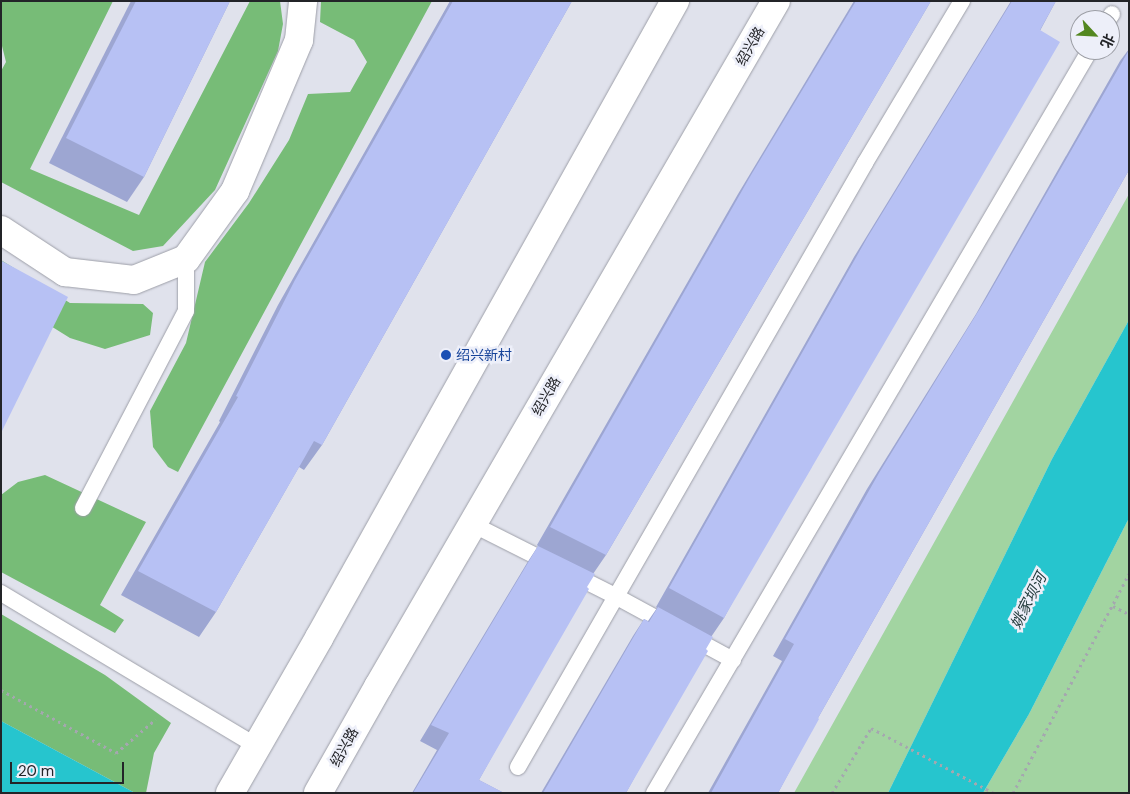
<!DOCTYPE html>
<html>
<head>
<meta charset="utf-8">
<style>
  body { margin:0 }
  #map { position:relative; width:1130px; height:794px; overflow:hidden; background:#e0e2ec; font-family:"DM Sans","Noto Sans SC",sans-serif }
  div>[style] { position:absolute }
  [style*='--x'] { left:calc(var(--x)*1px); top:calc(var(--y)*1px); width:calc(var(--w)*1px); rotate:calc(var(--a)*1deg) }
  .green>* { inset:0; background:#a2d4a1 }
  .forest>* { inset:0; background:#77bc77 }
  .water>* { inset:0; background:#26c5ce }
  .path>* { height:3px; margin-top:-1.5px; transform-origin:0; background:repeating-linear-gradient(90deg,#a5a7af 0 2.5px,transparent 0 6.5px) }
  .roads { filter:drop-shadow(0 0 1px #9d9fa8) drop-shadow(0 0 1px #9d9fa8) }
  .lane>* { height:16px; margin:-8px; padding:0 8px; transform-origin:8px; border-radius:8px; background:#fff }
  .street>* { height:28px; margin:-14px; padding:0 14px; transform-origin:14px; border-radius:14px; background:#fff }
  .primary>* { height:28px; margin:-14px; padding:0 14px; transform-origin:14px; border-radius:14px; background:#fff }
  .wall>* { inset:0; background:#9da6d2 }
  .building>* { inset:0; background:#b7c1f4 }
  .dots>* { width:14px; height:14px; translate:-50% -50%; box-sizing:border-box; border:2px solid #edeff9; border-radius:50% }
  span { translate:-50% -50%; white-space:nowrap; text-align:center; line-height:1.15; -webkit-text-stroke:5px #edeff9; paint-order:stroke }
  .street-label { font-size:14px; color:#232428 }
  .transit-label { font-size:14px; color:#164399 }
  .left { translate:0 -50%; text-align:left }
  .water-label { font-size:15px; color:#233b3c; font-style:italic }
  .frame { position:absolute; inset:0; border:2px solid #232428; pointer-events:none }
  .north { position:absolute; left:1070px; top:10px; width:50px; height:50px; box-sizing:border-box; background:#edeff9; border:1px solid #9c9ea5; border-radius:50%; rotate:115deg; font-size:14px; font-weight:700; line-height:20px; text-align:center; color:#232428 }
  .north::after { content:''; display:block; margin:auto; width:18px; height:22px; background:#538720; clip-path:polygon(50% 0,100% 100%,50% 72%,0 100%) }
  .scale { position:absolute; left:10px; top:762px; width:114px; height:22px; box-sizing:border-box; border:2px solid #232428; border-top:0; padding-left:6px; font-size:15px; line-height:18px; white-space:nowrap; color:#232428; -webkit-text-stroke:4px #edeff9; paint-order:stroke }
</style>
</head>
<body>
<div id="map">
  <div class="green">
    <div style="clip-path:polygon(1129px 194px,1129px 320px,1052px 459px,888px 793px,794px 793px)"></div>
    <div style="clip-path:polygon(1129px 518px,1129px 793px,983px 793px,1029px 714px)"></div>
  </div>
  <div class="forest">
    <div style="clip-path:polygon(1px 1px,113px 1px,30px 169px,139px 215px,250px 1px,280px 1px,283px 24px,278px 51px,215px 190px,163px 246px,133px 251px,1px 182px,1px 71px,6px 62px,1px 42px)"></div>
    <div style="clip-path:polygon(321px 1px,432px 1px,178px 472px,168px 467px,153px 447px,150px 411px,186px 343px,205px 262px,249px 203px,289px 140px,308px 94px,350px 92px,367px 62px,354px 40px,320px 22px)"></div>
    <div style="clip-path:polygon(1px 260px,70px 303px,143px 304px,153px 313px,150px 335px,105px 349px,70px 338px,1px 295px)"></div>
    <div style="clip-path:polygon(45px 475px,146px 522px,100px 605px,124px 620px,115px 633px,1px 572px,1px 495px,18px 482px)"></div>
    <div style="clip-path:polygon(1px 614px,105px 675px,171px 723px,154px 753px,146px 793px,135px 793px,1px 721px)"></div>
  </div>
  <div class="water">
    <div style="clip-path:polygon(1129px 320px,1129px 518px,1029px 714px,983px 793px,888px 793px,1052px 459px)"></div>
    <div style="clip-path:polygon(1px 721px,135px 793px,1px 793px)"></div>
  </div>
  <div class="path">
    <div style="--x:1113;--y:606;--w:18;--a:27"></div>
    <div style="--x:1;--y:690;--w:131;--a:28.7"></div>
    <div style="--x:116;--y:753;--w:52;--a:-40.4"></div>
    <div style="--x:832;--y:793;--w:76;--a:-59"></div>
    <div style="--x:871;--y:728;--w:139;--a:27.9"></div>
    <div style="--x:1013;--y:793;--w:248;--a:-62.1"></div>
  </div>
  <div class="roads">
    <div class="lane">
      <div style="--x:1108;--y:20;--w:7;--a:-56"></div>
      <div style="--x:83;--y:508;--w:222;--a:-62.4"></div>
      <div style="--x:186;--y:311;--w:52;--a:-90"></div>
      <div style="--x:472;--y:524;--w:162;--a:26.7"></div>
      <div style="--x:617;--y:597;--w:132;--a:28.5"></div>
      <div style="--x:1;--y:593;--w:298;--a:30.9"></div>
      <div style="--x:518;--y:767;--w:697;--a:-60.12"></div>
      <div style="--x:865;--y:163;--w:189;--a:-59.1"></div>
      <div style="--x:654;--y:793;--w:861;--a:-59.6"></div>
    </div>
    <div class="street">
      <div style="--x:1;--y:230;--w:77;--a:33.3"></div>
      <div style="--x:65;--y:272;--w:69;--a:6.6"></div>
      <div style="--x:134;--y:280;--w:56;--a:-22"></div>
      <div style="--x:186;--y:259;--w:84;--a:-54.2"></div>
      <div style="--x:235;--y:191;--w:164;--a:-67"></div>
      <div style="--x:299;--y:40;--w:39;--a:-84"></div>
    </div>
    <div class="primary">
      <div style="--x:230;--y:793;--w:179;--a:-60.1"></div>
      <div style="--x:319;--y:638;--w:730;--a:-60.8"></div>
      <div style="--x:318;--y:793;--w:122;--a:-60.5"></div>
      <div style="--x:378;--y:687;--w:793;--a:-59.88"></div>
    </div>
  </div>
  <div class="wall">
    <div style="clip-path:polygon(131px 1px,230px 1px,144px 177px,127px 202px,49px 163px)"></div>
    <div style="clip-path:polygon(450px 1px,572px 1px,322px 445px,304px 470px,299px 467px,216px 612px,199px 637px,121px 595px,220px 422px,219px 421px,278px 305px)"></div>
    <div style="clip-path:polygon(854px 1px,931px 1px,606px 555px,593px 574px,479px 780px,504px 793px,412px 793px,437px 750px,420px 741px,527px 563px,538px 546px,537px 545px,738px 194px)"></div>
    <div style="clip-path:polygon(1011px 1px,1056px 1px,724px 618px,711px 637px,626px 793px,541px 793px,633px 636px,644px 619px,648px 621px,657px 608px,656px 607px,854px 257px)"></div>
    <div style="clip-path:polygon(1129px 49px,1129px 170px,818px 718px,778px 793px,708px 793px,782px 661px,773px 656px,867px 489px,976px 314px,1120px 61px)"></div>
  </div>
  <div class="building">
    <div style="clip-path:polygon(136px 1px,230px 1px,144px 177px,66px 138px)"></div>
    <div style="clip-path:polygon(453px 1px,572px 1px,322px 445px,314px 441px,216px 612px,138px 571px,238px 397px,236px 396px,295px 280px)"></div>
    <div style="clip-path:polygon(856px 1px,931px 1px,606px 555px,550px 527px,751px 175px)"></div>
    <div style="clip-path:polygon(1012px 1px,1056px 1px,1040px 30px,1060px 42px,724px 618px,669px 588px,867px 238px)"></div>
    <div style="clip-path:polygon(1129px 50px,1129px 170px,818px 718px,819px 719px,778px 793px,711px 793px,794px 644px,785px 639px,879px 473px,987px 297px)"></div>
    <div style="clip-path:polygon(2px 261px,68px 297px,1px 433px,1px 262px)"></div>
    <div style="clip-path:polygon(538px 546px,595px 574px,587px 587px,589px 589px,479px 780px,504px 793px,413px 793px,449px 733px,431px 725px)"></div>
    <div style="clip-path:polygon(658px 607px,713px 637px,706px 649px,708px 651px,626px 793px,543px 793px,644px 619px,649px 622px)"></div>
  </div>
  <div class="dots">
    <div style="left:446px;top:355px;background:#1a4fb4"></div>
  </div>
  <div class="street-label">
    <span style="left:750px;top:46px;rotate:-60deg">绍兴路</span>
    <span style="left:546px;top:396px;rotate:-60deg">绍兴路</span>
    <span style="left:344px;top:747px;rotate:-61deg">绍兴路</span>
  </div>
  <div class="transit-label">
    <span class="left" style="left:456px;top:355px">绍兴新村</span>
  </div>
  <div class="water-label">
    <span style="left:1029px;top:601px;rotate:-63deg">姚家坝河</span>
  </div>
  <div class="frame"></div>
  <div class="north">北</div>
  <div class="scale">20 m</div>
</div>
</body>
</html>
